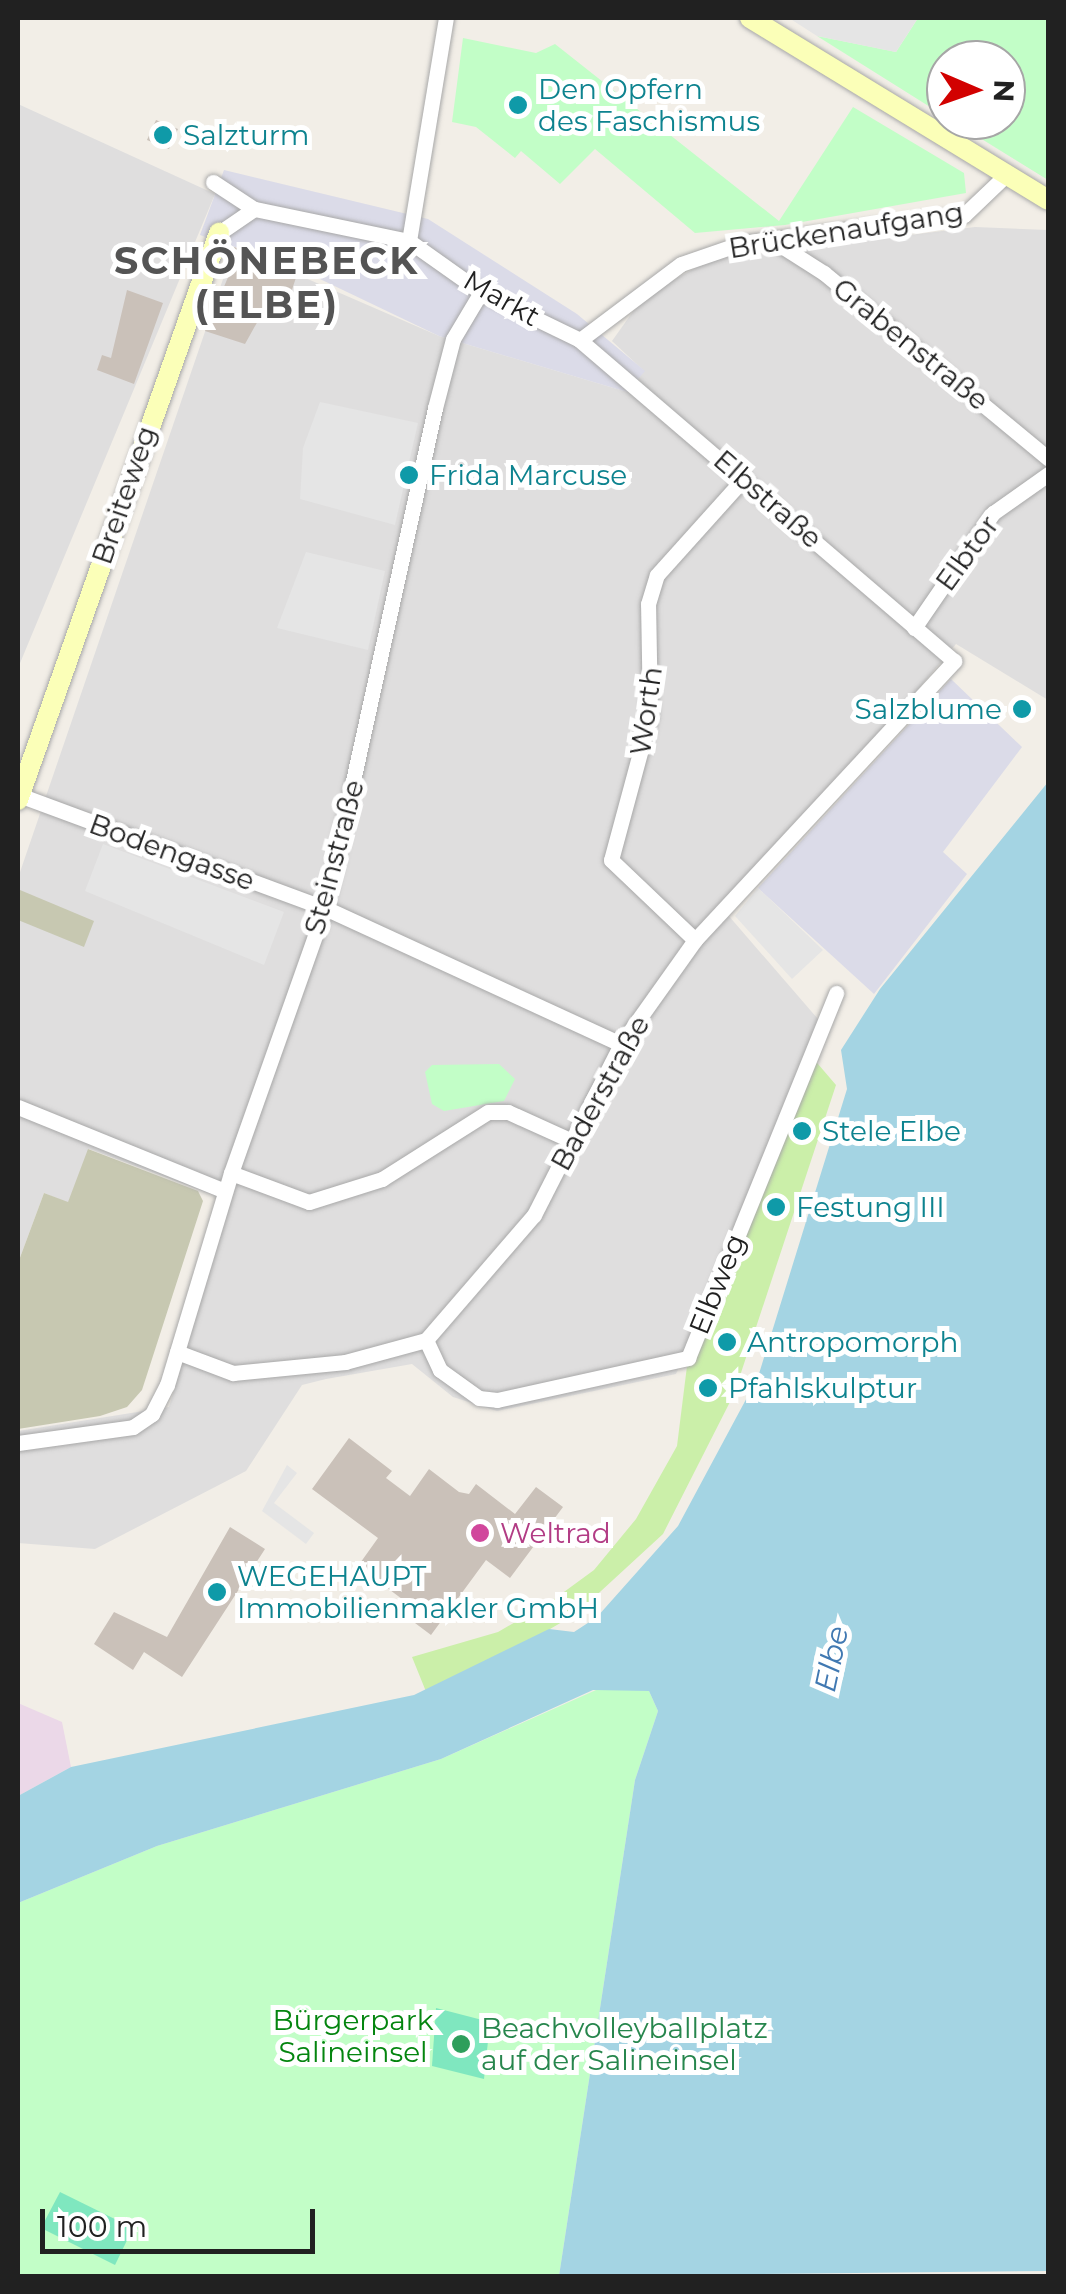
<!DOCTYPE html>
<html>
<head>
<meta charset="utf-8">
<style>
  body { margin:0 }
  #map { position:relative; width:1066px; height:2294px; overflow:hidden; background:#f2eee7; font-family:Montserrat,sans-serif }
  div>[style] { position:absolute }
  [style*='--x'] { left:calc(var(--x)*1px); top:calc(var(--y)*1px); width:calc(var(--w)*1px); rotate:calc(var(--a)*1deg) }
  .residential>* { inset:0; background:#dfdede }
  .industrial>* { inset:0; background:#ebd8e8 }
  .construction>* { inset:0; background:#c7c8b1 }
  .grass>* { inset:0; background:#cbefa9 }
  .park>* { inset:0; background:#c2fec7 }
  .pitch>* { inset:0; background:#7fe7bf }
  .parking>* { inset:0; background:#e5e5e5 }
  .plaza>* { inset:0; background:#dbdbe8 }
  .water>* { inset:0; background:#a4d4e3 }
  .building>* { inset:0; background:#cac1b9 }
  .roads { filter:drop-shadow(0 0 2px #a8a8a8) drop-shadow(0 0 2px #a8a8a8) }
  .street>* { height:15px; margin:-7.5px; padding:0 7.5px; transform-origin:7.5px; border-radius:7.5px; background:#fff }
  .secondary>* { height:20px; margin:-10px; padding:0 10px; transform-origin:10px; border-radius:10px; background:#fbffb8 }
  .dots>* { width:28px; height:28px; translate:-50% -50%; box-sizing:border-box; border:5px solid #fff; border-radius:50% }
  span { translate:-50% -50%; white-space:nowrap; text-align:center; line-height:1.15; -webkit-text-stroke:10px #fff; paint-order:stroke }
  .culture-label { font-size:28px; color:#0d838f }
  .left { translate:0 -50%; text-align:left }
  .right { translate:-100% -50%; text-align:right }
  .street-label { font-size:28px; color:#212121 }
  .hotel-label { font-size:28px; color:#b23c85 }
  .park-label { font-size:28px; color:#04850f }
  .leisure-label { font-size:28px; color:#27864d }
  .water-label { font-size:30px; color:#4179b2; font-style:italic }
  .district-label { font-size:38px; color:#545454; font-weight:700; letter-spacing:2.5px }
  .frame { position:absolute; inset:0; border:20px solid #212121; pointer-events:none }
  .north { position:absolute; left:926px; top:40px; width:100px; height:100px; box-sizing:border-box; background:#fff; border:2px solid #a6a6a6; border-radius:50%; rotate:92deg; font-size:28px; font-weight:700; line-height:40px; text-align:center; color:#212121 }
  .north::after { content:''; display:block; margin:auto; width:35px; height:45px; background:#d20100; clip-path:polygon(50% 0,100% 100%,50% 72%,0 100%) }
  .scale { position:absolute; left:40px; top:2209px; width:275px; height:45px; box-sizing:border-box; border:5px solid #212121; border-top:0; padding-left:12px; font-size:30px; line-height:35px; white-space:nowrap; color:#212121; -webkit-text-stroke:8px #fff; paint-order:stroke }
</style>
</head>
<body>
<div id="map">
  <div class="residential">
    <div style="clip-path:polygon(18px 104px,215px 194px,18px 668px)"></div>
    <div style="clip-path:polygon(975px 227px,1048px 230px,1048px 700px,956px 644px,728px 915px,824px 1026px,676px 1374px,497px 1411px,453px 1397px,412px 1364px,326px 1379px,302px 1385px,246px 1471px,95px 1549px,18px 1543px,18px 1431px,169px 1407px,230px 1201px,89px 1149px,68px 1203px,44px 1193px,18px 1263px,18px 878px,234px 247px,439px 336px,627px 392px,644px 371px,612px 341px,644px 296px,712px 259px)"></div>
  </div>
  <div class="industrial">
    <div style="clip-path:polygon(18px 1703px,62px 1722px,71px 1767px,18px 1796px)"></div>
  </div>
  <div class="construction">
    <div style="clip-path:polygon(20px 890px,94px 921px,84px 947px,18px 920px)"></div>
    <div style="clip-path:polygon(88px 1149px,198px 1191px,203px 1201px,142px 1390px,127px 1407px,100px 1416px,18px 1429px,18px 1263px,44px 1193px,68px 1202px)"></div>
  </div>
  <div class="grass">
    <div style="clip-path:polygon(812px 1057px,836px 1085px,734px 1394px,663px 1534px,576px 1614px,429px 1699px,412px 1657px,498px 1632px,553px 1600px,594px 1570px,636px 1519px,677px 1446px,688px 1358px)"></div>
  </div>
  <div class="park">
    <div style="clip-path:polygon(918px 18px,1048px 18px,1048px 180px,951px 120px,1006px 120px,1006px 60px,946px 60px,946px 117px,817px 36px,896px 52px)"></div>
    <div style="clip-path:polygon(463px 38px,536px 53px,555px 44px,779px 221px,853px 107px,964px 173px,966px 193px,785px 225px,695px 233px,595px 149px,560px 184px,521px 151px,515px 158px,476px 127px,452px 122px)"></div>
    <div style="clip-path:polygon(499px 1064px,515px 1079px,504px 1101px,444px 1111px,432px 1104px,425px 1072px,432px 1065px)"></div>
    <div style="clip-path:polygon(605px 1686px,649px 1691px,658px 1711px,635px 1780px,559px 2276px,18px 2276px,18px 1903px,157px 1846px,441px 1759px)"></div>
  </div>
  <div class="pitch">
    <div style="clip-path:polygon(436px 2008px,490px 2022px,484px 2079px,432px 2066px)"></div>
    <div style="clip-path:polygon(60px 2192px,133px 2228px,115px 2265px,41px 2228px)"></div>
  </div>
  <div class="parking">
    <div style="clip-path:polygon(789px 18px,918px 18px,896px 52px,817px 36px)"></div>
    <div style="clip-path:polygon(320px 402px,418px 423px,395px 525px,300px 499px,303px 448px)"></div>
    <div style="clip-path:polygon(306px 552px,385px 571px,368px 650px,277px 628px)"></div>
    <div style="clip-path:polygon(103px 844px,284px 912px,264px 965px,85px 891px)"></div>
    <div style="clip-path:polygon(758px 888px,823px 950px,792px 979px,735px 916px)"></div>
    <div style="clip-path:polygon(287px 1465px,297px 1473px,274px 1503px,314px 1533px,306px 1544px,262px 1511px)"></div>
  </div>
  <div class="plaza">
    <div style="clip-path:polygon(224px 170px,428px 219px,577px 314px,645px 371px,627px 392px,439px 336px,299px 269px,200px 235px)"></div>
    <div style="clip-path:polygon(951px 679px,1022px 747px,943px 852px,967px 874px,874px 994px,758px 888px)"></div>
  </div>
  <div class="water">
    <div style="clip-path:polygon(1048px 782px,1048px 2271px,559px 2276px,635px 1780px,658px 1711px,649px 1691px,593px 1690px,441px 1759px,157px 1846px,18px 1903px,18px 1796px,71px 1767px,414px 1695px,549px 1629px,574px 1632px,597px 1617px,678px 1526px,758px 1377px,847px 1089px,841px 1050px,880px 989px)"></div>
  </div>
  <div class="building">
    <div style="clip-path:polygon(156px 120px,178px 129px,169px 149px,147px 140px)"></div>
    <div style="clip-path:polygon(234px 247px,299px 269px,286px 307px,269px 301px,245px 344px,205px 331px,235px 261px)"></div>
    <div style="clip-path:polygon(127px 290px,163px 303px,134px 384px,97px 370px,102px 355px,111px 358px)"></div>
    <div style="clip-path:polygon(349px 1438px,392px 1471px,386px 1478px,410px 1496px,429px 1469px,459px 1492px,469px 1494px,476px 1484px,515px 1514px,536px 1487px,563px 1507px,510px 1578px,486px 1560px,431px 1635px,399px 1611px,406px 1602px,358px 1566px,378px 1538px,312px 1489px)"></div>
    <div style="clip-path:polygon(230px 1527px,265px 1549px,182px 1677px,144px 1652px,133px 1670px,94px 1644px,114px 1612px,167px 1637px)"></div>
  </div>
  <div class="roads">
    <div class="street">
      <div style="--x:213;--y:182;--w:49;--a:33.4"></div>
      <div style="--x:769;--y:238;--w:65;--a:32.5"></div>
      <div style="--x:824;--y:273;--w:291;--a:39.6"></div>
      <div style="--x:409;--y:241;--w:226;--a:-80.6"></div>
      <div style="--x:580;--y:340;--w:126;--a:-37"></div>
      <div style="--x:681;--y:264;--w:65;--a:-19"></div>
      <div style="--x:742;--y:243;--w:224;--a:-7.2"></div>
      <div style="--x:964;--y:215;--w:57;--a:-43.6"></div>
      <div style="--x:914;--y:628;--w:140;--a:-55.5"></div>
      <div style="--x:993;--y:513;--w:67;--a:-35.3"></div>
      <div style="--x:19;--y:795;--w:326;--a:20.3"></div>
      <div style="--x:325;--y:908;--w:326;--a:24.7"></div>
      <div style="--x:695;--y:940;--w:116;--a:-136.4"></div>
      <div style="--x:611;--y:860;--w:150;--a:-74.9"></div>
      <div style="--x:650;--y:715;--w:111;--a:-91"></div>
      <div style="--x:648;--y:604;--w:30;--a:-73"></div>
      <div style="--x:657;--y:575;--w:130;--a:-48.1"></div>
      <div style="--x:18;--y:1107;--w:223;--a:22.1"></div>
      <div style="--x:231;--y:1173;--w:83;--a:20.4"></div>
      <div style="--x:309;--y:1202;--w:77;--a:-17.5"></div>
      <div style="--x:382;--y:1179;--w:125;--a:-32.3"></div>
      <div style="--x:488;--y:1112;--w:20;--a:0"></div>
      <div style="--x:508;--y:1112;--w:68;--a:24.3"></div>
      <div style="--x:426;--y:1340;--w:33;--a:65"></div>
      <div style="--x:440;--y:1370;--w:48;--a:35.7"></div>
      <div style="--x:479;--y:1398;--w:18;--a:6"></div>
      <div style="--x:497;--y:1400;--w:196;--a:-12.4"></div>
      <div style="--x:688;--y:1358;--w:394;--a:-67.9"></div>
      <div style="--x:177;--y:1352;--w:60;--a:20.6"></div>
      <div style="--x:233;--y:1373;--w:113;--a:-5.6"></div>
      <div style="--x:345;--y:1362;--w:84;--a:-15.2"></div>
      <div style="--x:426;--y:1340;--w:165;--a:-49.2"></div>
      <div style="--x:534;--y:1215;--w:192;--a:-63"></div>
      <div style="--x:621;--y:1044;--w:128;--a:-54.6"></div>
      <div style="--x:695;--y:940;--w:381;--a:-47.1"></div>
      <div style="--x:954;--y:661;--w:493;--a:-139.4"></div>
      <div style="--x:580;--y:340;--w:110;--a:-154.1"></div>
      <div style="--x:481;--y:292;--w:88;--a:-144.7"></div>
      <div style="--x:409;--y:241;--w:158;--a:-168.3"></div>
      <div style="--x:254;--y:209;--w:42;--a:145.6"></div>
      <div style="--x:18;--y:1443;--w:116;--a:-7.9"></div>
      <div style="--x:133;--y:1427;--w:23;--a:-34"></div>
      <div style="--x:152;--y:1414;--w:33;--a:-63"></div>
      <div style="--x:167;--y:1385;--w:221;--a:-73.2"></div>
      <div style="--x:231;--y:1173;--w:281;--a:-70.5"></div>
      <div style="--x:325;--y:908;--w:512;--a:-77.59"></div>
      <div style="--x:435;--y:408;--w:71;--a:-75.4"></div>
      <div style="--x:453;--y:339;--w:55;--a:-59.2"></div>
    </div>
    <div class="secondary">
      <div style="--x:750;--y:18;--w:349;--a:31.4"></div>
      <div style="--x:18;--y:800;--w:602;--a:-70.48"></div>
    </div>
  </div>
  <div class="dots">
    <div style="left:518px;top:105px;background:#0f9aa8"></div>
    <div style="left:163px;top:135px;background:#0f9aa8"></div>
    <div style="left:409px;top:475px;background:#0f9aa8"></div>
    <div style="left:1022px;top:709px;background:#0f9aa8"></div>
    <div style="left:802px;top:1131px;background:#0f9aa8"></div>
    <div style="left:776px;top:1207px;background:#0f9aa8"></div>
    <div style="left:727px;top:1342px;background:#0f9aa8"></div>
    <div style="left:708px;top:1388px;background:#0f9aa8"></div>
    <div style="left:480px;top:1533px;background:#d1479c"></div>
    <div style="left:217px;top:1592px;background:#0f9aa8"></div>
    <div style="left:461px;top:2044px;background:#2e9e5b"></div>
  </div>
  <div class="culture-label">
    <span class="left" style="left:538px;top:105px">Den Opfern<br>des Faschismus</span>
    <span class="left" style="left:183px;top:135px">Salzturm</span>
    <span class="left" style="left:429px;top:475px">Frida Marcuse</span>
    <span class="right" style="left:1002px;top:709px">Salzblume</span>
    <span class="left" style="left:822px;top:1131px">Stele Elbe</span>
    <span class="left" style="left:796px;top:1207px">Festung III</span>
    <span class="left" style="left:747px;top:1342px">Antropomorph</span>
    <span class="left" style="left:728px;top:1388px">Pfahlskulptur</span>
    <span class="left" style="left:237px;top:1592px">WEGEHAUPT<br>Immobilienmakler GmbH</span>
  </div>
  <div class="street-label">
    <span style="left:846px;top:230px;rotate:-9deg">Brückenaufgang</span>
    <span style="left:502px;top:298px;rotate:30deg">Markt</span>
    <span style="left:911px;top:344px;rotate:39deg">Grabenstraße</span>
    <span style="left:124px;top:495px;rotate:-71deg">Breiteweg</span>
    <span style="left:768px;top:499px;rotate:41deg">Elbstraße</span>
    <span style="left:967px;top:553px;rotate:-54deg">Elbtor</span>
    <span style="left:646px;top:711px;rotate:-82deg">Worth</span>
    <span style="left:172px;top:852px;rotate:20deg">Bodengasse</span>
    <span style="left:334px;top:857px;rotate:-75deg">Steinstraße</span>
    <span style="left:600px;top:1093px;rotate:-61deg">Baderstraße</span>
    <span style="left:717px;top:1284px;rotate:-68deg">Elbweg</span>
  </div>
  <div class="hotel-label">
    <span class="left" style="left:500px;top:1533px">Weltrad</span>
  </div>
  <div class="park-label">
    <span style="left:353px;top:2036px">Bürgerpark<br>Salineinsel</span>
  </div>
  <div class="leisure-label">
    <span class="left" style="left:481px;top:2044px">Beachvolleyballplatz<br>auf der Salineinsel</span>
  </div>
  <div class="water-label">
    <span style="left:832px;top:1659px;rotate:-78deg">Elbe</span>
  </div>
  <div class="district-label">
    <span style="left:267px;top:283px">SCHÖNEBECK<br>(ELBE)</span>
  </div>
  <div class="frame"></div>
  <div class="north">N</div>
  <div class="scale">100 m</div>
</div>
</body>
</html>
